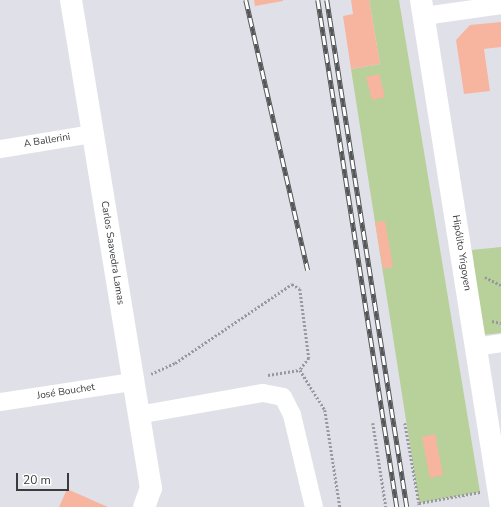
<!DOCTYPE html>
<html>
<head>
<meta charset="utf-8">
<style>
  body { margin:0 }
  #map { position:relative; width:501px; height:507px; overflow:hidden; background:#e0e1e8; font-family:"Nunito Sans",sans-serif }
  div>[style] { position:absolute }
  [style*='--x'] { left:calc(var(--x)*1px); top:calc(var(--y)*1px); width:calc(var(--w)*1px); rotate:calc(var(--a)*1deg) }
  .green>* { inset:0; background:#b8d09a }
  .building>* { inset:0; background:#f7b5a0 }
  .path>* { height:2.5px; margin-top:-1.25px; transform-origin:0; background:repeating-linear-gradient(90deg,#98999e 0 2px,transparent 0 4px) }
  .street>* { height:18px; margin:-9px; padding:0 9px; transform-origin:9px; border-radius:9px; background:#fff }
  .secondary>* { height:22px; margin:-11px; padding:0 11px; transform-origin:11px; border-radius:11px; background:#fff }
  .rail>* { height:4.5px; margin-top:-2.25px; transform-origin:0; background:repeating-linear-gradient(90deg,#fff 0 9px,#555658 0 18px); box-sizing:border-box; border-block:1px solid #555658 }
  span { translate:-50% -50%; white-space:nowrap; text-align:center; line-height:1.15; -webkit-text-stroke:3.5px #fff; paint-order:stroke }
  .street-label { font-size:10px; color:#3a3b3d }
  .scale { position:absolute; left:16px; top:473px; width:53px; height:18px; box-sizing:border-box; border:2px solid #3a3b3d; border-top:0; padding-left:5px; font-size:12px; line-height:14px; white-space:nowrap; color:#3a3b3d; -webkit-text-stroke:3px #fff; paint-order:stroke }
</style>
</head>
<body>
<div id="map">
  <div class="green">
    <div style="clip-path:polygon(369px 0,399px 0,480px 492px,419px 503px,351px 69px,380px 64px)"></div>
    <div style="clip-path:polygon(501px 247px,501px 333px,483px 335px,472px 250px)"></div>
  </div>
  <div class="building">
    <div style="clip-path:polygon(254px 0,283px 0,283px 1px,255px 6px)"></div>
    <div style="clip-path:polygon(351px 0,369px 0,380px 64px,351px 69px,343px 16px,353px 14px)"></div>
    <div style="clip-path:polygon(501px 22px,501px 47px,484px 49px,490px 91px,464px 94px,456px 40px,470px 25px)"></div>
    <div style="clip-path:polygon(379px 74px,385px 97px,372px 100px,366px 77px)"></div>
    <div style="clip-path:polygon(385px 221px,393px 267px,383px 269px,375px 222px)"></div>
    <div style="clip-path:polygon(435px 434px,443px 475px,430px 478px,422px 437px)"></div>
    <div style="clip-path:polygon(67px 489px,108px 507px,59px 507px)"></div>
  </div>
  <div class="path">
    <div style="--x:485;--y:277;--w:18;--a:27"></div>
    <div style="--x:492;--y:321;--w:9;--a:13"></div>
    <div style="--x:151;--y:374;--w:26;--a:-25"></div>
    <div style="--x:175;--y:363;--w:141;--a:-34"></div>
    <div style="--x:292;--y:284;--w:9;--a:32"></div>
    <div style="--x:300;--y:289;--w:70;--a:82.6"></div>
    <div style="--x:309;--y:358;--w:15;--a:127"></div>
    <div style="--x:268;--y:375;--w:32;--a:-9"></div>
    <div style="--x:300;--y:370;--w:47;--a:58"></div>
    <div style="--x:325;--y:410;--w:98;--a:81.2"></div>
    <div style="--x:373;--y:423;--w:85;--a:81.2"></div>
    <div style="--x:405;--y:423;--w:81;--a:80.1"></div>
    <div style="--x:419;--y:503;--w:62;--a:-10.2"></div>
    <div style="--x:419;--y:503;--w:4;--a:76"></div>
  </div>
  <div class="street">
    <div style="--x:424;--y:16;--w:78;--a:-8.1"></div>
    <div style="--x:0;--y:149;--w:94;--a:-9.2"></div>
    <div style="--x:476;--y:347;--w:25;--a:-9"></div>
    <div style="--x:0;--y:402;--w:134;--a:-8.6"></div>
    <div style="--x:138;--y:415;--w:127;--a:-10"></div>
    <div style="--x:263;--y:393;--w:20;--a:11"></div>
    <div style="--x:283;--y:397;--w:20;--a:63"></div>
    <div style="--x:292;--y:415;--w:95;--a:76.6"></div>
  </div>
  <div class="secondary">
    <div style="--x:71;--y:0;--w:495;--a:80.7"></div>
    <div style="--x:151;--y:488;--w:20;--a:110"></div>
    <div style="--x:421;--y:0;--w:513;--a:81.03"></div>
  </div>
  <div class="rail">
    <div style="--x:246;--y:0;--w:277;--a:77.1"></div>
    <div style="--x:318;--y:0;--w:513;--a:81.14"></div>
    <div style="--x:327;--y:0;--w:513;--a:81.03"></div>
  </div>
  <div class="street-label">
    <span style="left:47px;top:141px;rotate:-9deg">A Ballerini</span>
    <span style="left:112px;top:253px;rotate:81deg">Carlos Saavedra Lamas</span>
    <span style="left:461px;top:253px;rotate:81deg">Hipólito Yrigoyen</span>
    <span style="left:66px;top:392px;rotate:-9deg">José Bouchet</span>
  </div>
  <div class="scale">20 m</div>
</div>
</body>
</html>
